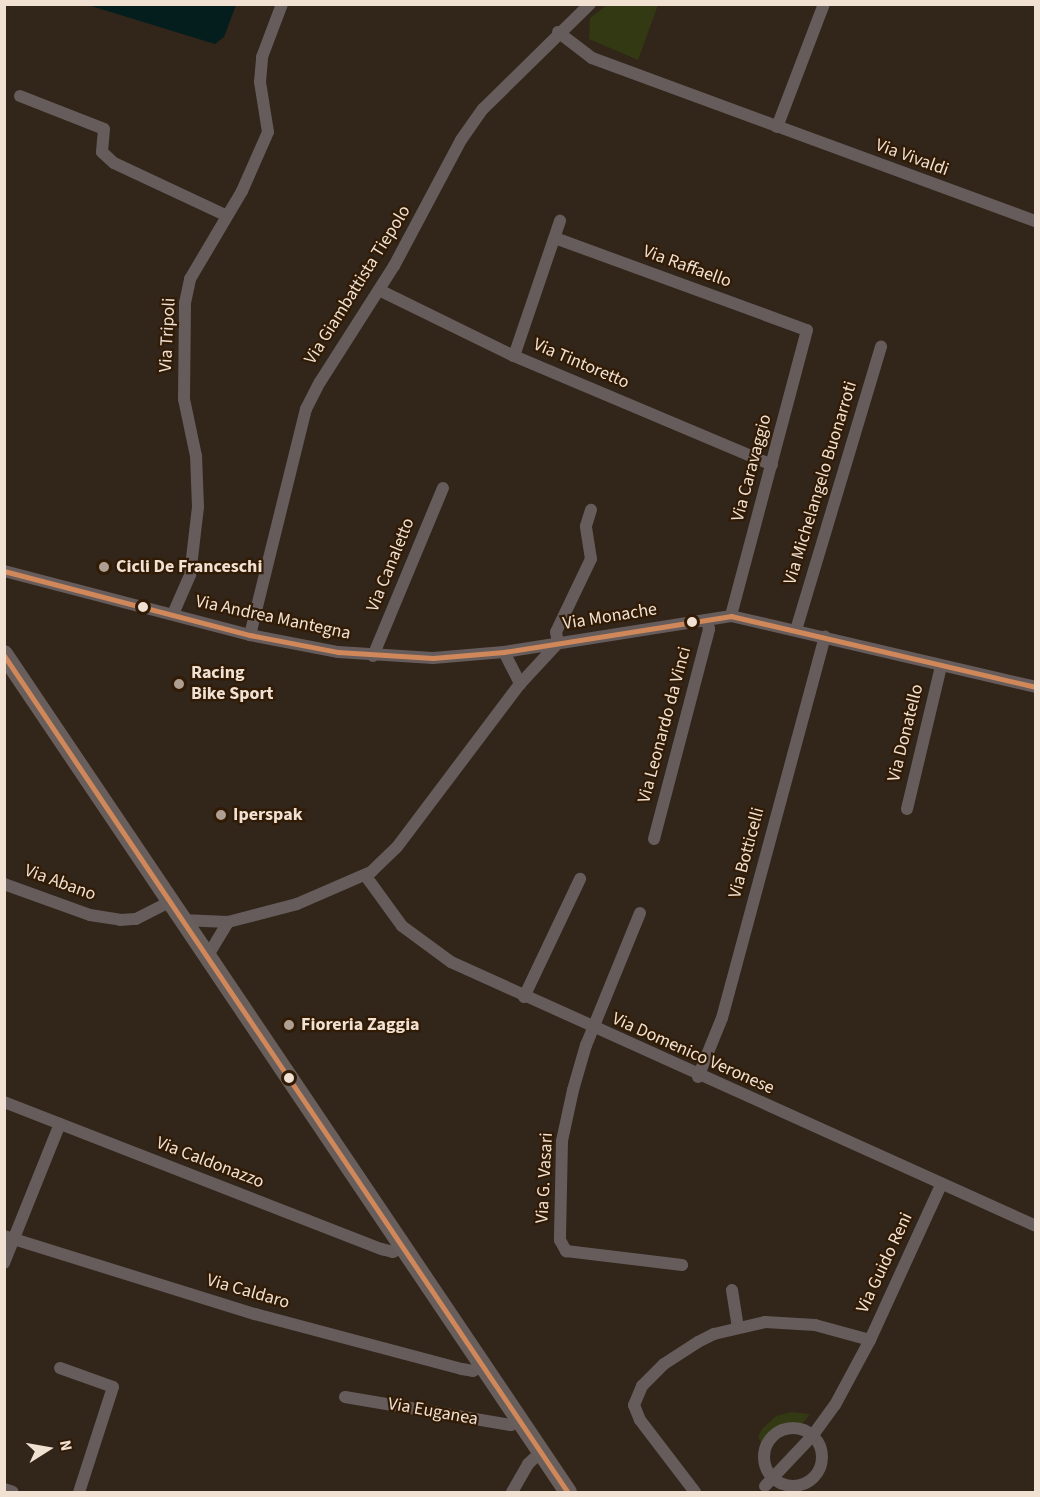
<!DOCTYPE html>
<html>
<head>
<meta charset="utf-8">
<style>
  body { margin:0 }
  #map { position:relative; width:1040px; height:1497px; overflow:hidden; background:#32251a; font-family:"Source Sans 3",sans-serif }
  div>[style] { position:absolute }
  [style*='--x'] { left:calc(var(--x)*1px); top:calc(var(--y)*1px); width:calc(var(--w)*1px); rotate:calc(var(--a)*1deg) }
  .green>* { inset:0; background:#333912 }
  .water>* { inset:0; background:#041e1d }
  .street>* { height:12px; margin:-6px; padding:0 6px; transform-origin:6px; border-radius:6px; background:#655c5b }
  .street>.ring { margin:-6px; padding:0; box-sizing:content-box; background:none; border:12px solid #655c5b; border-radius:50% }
  .secondary>* { height:18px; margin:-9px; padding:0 9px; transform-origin:9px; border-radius:9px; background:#685e5b }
  .bus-1>* { height:4.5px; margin:-2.25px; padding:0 2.25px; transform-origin:2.25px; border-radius:2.25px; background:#d0875a }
  .dots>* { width:16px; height:16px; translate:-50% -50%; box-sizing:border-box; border:3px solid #321b05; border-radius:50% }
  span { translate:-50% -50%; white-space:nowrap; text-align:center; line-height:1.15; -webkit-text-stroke:4.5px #321b05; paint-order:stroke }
  .street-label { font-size:18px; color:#f0e1d3 }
  .poi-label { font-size:18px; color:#f0e1d3; font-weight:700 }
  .left { translate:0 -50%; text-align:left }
  .frame { position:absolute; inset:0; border:6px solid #f0e1d3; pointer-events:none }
  .north { position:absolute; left:18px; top:1419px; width:60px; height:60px; -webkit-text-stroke:4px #321b05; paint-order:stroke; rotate:79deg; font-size:16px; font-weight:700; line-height:24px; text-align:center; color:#f0e1d3 }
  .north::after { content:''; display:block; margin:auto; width:21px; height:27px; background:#f0e1d3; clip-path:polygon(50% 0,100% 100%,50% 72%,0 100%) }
</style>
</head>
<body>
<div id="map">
  <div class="green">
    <div style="clip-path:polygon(607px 5px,658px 5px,638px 60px,589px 39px,590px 18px)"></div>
    <div style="clip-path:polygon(790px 1412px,810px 1414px,802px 1424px,793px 1423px,773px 1431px,763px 1446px,758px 1437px,762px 1429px,776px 1416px)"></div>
  </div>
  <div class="water">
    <div style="clip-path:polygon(88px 5px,236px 5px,224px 37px,215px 44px)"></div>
  </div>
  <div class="street">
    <div style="--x:558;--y:32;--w:43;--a:37.4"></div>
    <div style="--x:592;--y:58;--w:473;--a:20.2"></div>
    <div style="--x:20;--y:96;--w:90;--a:21.4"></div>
    <div style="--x:104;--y:129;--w:23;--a:95"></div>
    <div style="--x:102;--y:152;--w:16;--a:43"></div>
    <div style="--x:114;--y:163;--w:123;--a:25.1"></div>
    <div style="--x:777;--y:127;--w:132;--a:-69.1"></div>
    <div style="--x:555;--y:238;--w:268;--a:20.1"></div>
    <div style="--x:807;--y:330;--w:296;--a:104.9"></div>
    <div style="--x:379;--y:290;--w:150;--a:26.1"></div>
    <div style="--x:514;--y:356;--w:280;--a:22.9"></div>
    <div style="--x:514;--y:356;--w:143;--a:-71.2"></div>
    <div style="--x:4;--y:571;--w:254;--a:14.6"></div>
    <div style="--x:250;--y:635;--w:90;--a:10.9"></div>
    <div style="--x:338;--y:652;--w:95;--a:3.6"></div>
    <div style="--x:433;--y:658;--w:71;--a:-4.8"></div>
    <div style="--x:504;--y:652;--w:230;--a:-9"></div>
    <div style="--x:731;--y:616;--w:313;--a:13.1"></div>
    <div style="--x:173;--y:614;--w:43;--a:-66.4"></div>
    <div style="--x:190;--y:575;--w:68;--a:-83.3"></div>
    <div style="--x:198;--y:507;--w:51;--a:-92.2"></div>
    <div style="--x:196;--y:456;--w:58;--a:-101.9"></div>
    <div style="--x:184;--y:399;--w:96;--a:-89.4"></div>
    <div style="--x:185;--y:303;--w:25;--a:-78"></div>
    <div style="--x:190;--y:279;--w:102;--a:-59.4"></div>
    <div style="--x:242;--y:191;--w:64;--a:-66.2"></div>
    <div style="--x:268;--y:132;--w:51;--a:-99.1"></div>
    <div style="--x:260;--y:82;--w:25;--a:-85"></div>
    <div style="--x:262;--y:57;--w:57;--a:-69.3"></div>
    <div style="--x:796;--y:630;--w:296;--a:-73.3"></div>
    <div style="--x:250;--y:635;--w:233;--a:-76.1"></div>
    <div style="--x:306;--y:409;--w:30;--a:-63"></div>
    <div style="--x:320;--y:382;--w:138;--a:-57.5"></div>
    <div style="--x:394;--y:266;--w:143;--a:-62"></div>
    <div style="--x:461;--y:140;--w:38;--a:-55"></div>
    <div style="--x:483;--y:109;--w:150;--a:-44.5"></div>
    <div style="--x:558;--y:643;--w:11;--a:-100"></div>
    <div style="--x:556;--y:632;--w:81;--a:-64.4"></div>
    <div style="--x:591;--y:559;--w:33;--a:-99"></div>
    <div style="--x:586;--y:526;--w:17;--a:-73"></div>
    <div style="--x:504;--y:652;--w:36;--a:63"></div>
    <div style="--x:373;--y:656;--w:182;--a:-67.4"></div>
    <div style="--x:907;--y:809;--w:147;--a:-76.6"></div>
    <div style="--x:654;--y:839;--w:217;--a:-75.3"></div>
    <div style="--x:709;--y:629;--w:8;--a:-104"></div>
    <div style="--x:365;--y:875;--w:63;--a:54"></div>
    <div style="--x:402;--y:926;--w:61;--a:36.3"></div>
    <div style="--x:451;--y:962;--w:642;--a:24.29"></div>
    <div style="--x:4;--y:884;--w:91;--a:19.8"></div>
    <div style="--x:90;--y:915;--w:30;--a:9"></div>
    <div style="--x:120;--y:920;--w:16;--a:-4"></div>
    <div style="--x:136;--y:919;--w:38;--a:-27"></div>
    <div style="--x:640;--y:913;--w:143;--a:112.2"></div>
    <div style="--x:586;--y:1045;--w:47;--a:106.1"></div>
    <div style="--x:573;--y:1090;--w:52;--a:102.2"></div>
    <div style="--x:562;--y:1141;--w:99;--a:91.2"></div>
    <div style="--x:560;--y:1240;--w:13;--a:61"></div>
    <div style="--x:566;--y:1251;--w:117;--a:6.9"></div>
    <div style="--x:182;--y:920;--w:46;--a:2.5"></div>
    <div style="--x:228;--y:922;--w:71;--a:-14.6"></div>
    <div style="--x:297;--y:904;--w:81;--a:-23.4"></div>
    <div style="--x:371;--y:872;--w:36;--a:-44"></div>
    <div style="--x:397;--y:847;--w:204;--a:-53"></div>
    <div style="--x:520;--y:684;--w:54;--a:-47.2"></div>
    <div style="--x:207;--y:957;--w:41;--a:-59"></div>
    <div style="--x:524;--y:997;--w:131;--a:-64.6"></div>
    <div style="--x:698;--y:1077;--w:64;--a:-67.9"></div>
    <div style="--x:722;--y:1018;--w:395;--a:-74.9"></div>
    <div style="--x:4;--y:1102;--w:406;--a:21.3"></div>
    <div style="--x:382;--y:1249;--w:11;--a:15"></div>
    <div style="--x:393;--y:1252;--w:10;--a:-29"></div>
    <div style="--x:4;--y:1236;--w:263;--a:17.3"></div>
    <div style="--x:255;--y:1314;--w:214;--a:14.9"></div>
    <div style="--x:462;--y:1369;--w:11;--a:10"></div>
    <div style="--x:473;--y:1371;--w:11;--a:-34"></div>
    <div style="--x:4;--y:1263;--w:150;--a:-68.1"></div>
    <div style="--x:732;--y:1290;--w:37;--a:81"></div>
    <div style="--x:60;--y:1368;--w:56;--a:19.7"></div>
    <div style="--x:113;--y:1387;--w:110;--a:107.9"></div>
    <div style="--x:345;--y:1397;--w:168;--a:9.6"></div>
    <div style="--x:511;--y:1425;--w:9;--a:-27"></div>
    <div class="ring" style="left:764px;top:1428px;width:46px;height:46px"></div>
    <div style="--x:765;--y:1486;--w:70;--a:-46.7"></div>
    <div style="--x:813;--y:1435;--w:37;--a:-54"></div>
    <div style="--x:835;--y:1405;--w:74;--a:-61.7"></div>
    <div style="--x:4;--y:1489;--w:9;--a:18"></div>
    <div style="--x:512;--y:1492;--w:32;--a:-60"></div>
    <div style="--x:528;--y:1464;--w:16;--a:-43"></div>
    <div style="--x:695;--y:1492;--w:91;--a:-127.4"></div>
    <div style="--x:640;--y:1420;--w:16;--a:-112"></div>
    <div style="--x:634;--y:1405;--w:21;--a:-67"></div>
    <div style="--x:642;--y:1386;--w:31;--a:-45"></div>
    <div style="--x:664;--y:1364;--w:40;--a:-32.9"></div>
    <div style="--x:698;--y:1342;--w:18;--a:-27"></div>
    <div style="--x:714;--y:1334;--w:52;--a:-13.2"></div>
    <div style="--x:765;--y:1322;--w:50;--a:3.4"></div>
    <div style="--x:815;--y:1325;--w:57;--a:15.3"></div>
    <div style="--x:870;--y:1340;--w:170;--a:-65.4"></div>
  </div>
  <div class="secondary">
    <div style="--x:4;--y:654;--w:1010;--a:56.06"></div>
  </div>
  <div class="bus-1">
    <div style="--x:4;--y:571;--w:254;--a:14.6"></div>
    <div style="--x:250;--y:635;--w:90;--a:10.9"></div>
    <div style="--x:338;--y:652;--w:95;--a:3.6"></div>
    <div style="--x:433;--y:658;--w:71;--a:-4.8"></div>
    <div style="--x:504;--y:652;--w:230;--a:-9"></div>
    <div style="--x:731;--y:616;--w:313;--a:13.1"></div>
    <div style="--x:4;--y:655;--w:1009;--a:56.03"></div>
  </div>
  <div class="dots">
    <div style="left:104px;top:567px;background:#ae9f92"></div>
    <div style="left:143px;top:607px;background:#f0e1d3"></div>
    <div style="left:692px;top:622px;background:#f0e1d3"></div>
    <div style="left:179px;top:684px;background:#ae9f92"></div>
    <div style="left:221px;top:815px;background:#ae9f92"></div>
    <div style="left:289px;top:1025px;background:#ae9f92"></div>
    <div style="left:289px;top:1078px;background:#f0e1d3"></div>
  </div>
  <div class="street-label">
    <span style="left:912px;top:158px;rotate:20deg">Via Vivaldi</span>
    <span style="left:687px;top:267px;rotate:20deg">Via Raffaello</span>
    <span style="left:358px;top:285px;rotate:-58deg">Via Giambattista Tiepolo</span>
    <span style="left:168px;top:335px;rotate:-87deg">Via Tripoli</span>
    <span style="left:581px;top:364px;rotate:23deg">Via Tintoretto</span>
    <span style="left:752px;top:468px;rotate:-75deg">Via Caravaggio</span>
    <span style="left:821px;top:483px;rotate:-73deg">Via Michelangelo Buonarroti</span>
    <span style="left:391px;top:565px;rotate:-68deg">Via Canaletto</span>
    <span style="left:610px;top:617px;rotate:-9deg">Via Monache</span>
    <span style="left:273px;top:618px;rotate:12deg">Via Andrea Mantegna</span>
    <span style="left:665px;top:725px;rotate:-75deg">Via Leonardo da Vinci</span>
    <span style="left:906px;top:733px;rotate:-76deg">Via Donatello</span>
    <span style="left:747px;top:853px;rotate:-75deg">Via Botticelli</span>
    <span style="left:60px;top:883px;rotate:20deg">Via Abano</span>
    <span style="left:693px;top:1054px;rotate:24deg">Via Domenico Veronese</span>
    <span style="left:210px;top:1163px;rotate:21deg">Via Caldonazzo</span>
    <span style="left:545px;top:1178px;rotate:-87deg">Via G. Vasari</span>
    <span style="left:885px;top:1263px;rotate:-65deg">Via Guido Reni</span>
    <span style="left:248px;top:1292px;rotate:16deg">Via Caldaro</span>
    <span style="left:433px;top:1412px;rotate:10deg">Via Euganea</span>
  </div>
  <div class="poi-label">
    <span class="left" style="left:116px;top:567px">Cicli De Franceschi</span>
    <span class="left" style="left:191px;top:684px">Racing<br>Bike Sport</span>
    <span class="left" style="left:233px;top:815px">Iperspak</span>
    <span class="left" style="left:301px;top:1025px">Fioreria Zaggia</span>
  </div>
  <div class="frame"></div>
  <div class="north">N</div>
</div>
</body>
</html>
